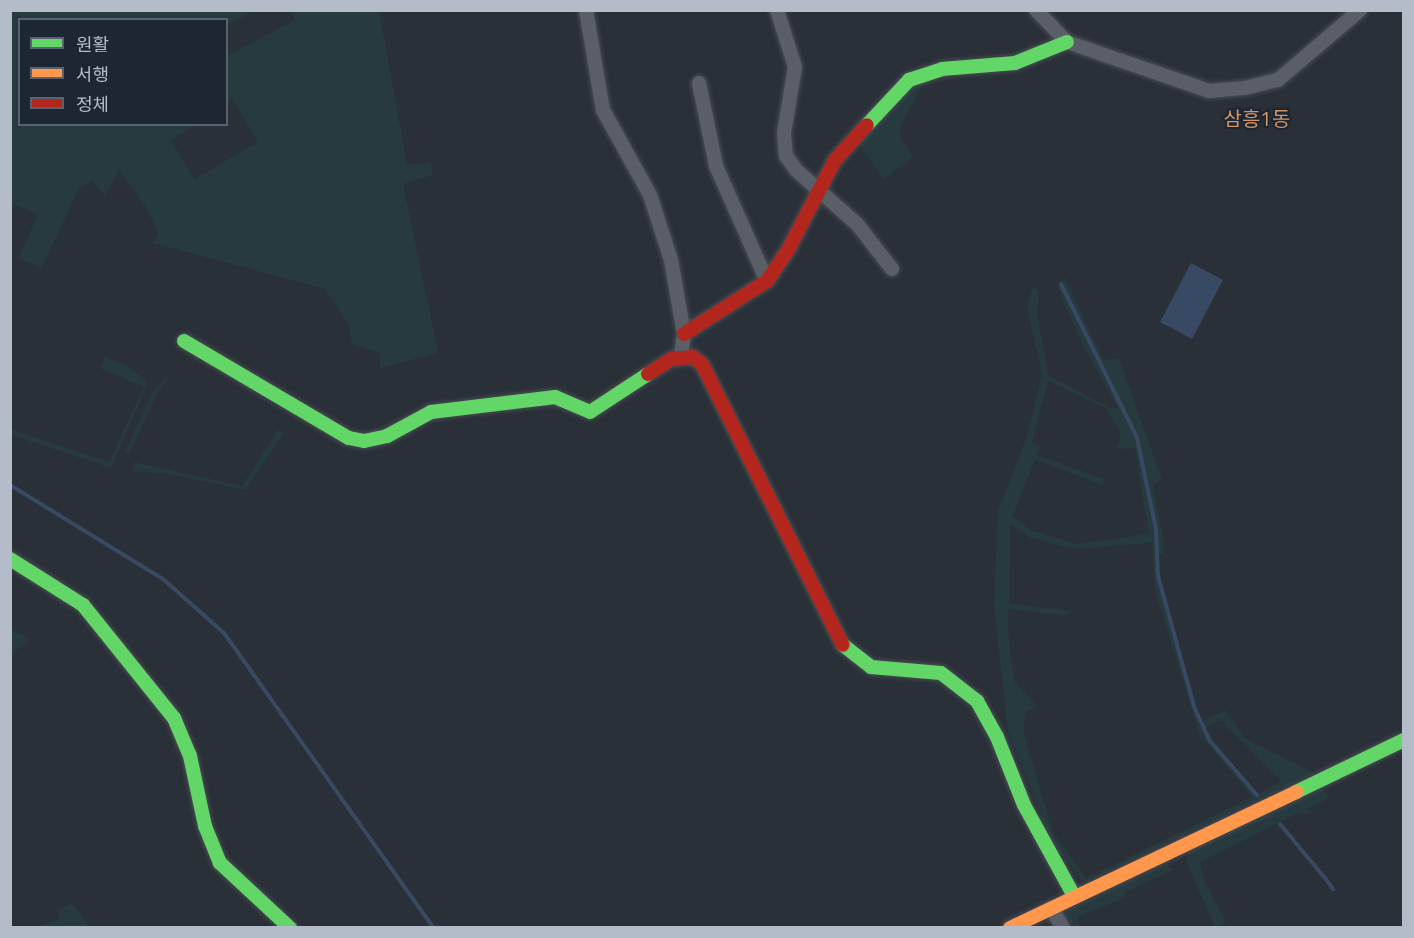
<!DOCTYPE html>
<html>
<head>
<meta charset="utf-8">
<style>
  body { margin:0 }
  #map { position:relative; width:1414px; height:938px; overflow:hidden; background:#2a3038; font-family:"Open Sans","Noto Sans KR",sans-serif }
  div>[style] { position:absolute }
  [style*='--x'] { left:calc(var(--x)*1px); top:calc(var(--y)*1px); width:calc(var(--w)*1px); rotate:calc(var(--a)*1deg) }
  .green>* { inset:0; background:#273a3e }
  .water>* { inset:0; background:#384963 }
  .stream>* { height:4px; margin:-2px; padding:0 2px; transform-origin:2px; border-radius:2px; background:#384963 }
  .roads { filter:drop-shadow(0 0 2px #484c53) drop-shadow(0 0 2px #484c53) }
  .street>* { height:14px; margin:-7px; padding:0 7px; transform-origin:7px; border-radius:7px; background:#5a5e66 }
  .fast>* { height:14px; margin:-7px; padding:0 7px; transform-origin:7px; border-radius:7px; background:#63d668 }
  .slow>* { height:14px; margin:-7px; padding:0 7px; transform-origin:7px; border-radius:7px; background:#ff974d }
  .jam>* { height:14px; margin:-7px; padding:0 7px; transform-origin:7px; border-radius:7px; background:#b3261e }
  span { translate:-50% -50%; white-space:nowrap; text-align:center; line-height:1.15; -webkit-text-stroke:4.5px #1d2633; paint-order:stroke }
  .quarter-label { font-size:20px; color:#d59563 }
  .frame { position:absolute; inset:0; border:12px solid #b4bcc9; pointer-events:none }
  .legend { position:absolute; left:18px; top:18px; width:210px; height:108px; box-sizing:border-box; background:#1d2633; border:2px solid #59626f; margin:0; padding:8px 10px; list-style:none; font-size:18px; color:#b4bcc9 }
  .legend li { display:flex; align-items:center; gap:12px; height:30px }
  .legend b { width:30px; border:2px solid #59626f }
</style>
</head>
<body>
<div id="map">
  <div class="green">
    <div style="clip-path:polygon(11px 10px,254px 11px,227px 25px,226px 20px,20px 20px,20px 124px,195px 125px,171px 140px,194px 179px,258px 142px,232px 98px,227px 101px,227px 56px,295px 20px,291px 11px,379px 11px,407px 165px,431px 162px,433px 175px,403px 184px,438px 353px,380px 368px,380px 353px,352px 344px,349px 325px,325px 289px,153px 243px,158px 233px,146px 207px,119px 170px,105px 196px,92px 181px,79px 188px,42px 268px,19px 258px,38px 214px,11px 204px)"></div>
    <div style="clip-path:polygon(923px 84px,900px 128px,900px 136px,913px 157px,884px 179px,858px 144px,908px 86px)"></div>
    <div style="clip-path:polygon(1065px 277px,1103px 360px,1119px 358px,1162px 480px,1153px 485px,1163px 540px,1163px 553px,1157px 557px,1151px 493px,1138px 438px,1061px 284px)"></div>
    <div style="clip-path:polygon(evenodd,1060px 285px,1137px 438px,1155px 530px,1161px 593px,1203px 731px,1256px 795px,1281px 781px,1223px 722px,1215px 722px,1204px 730px,1201px 722px,1225px 710px,1246px 739px,1314px 773px,1083px 882px,1052px 842px,1008px 732px,994px 603px,998px 511px,1027px 436px,1042px 375px,1027px 307px,1033px 287px,1039px 291px,1037px 312px,1048px 375px,1110px 408px,1118px 408px,1083px 346px,1057px 286px,1060px 285px,1048px 381px,1106px 408px,1121px 433px,1116px 449px,1135px 448px,1149px 534px,1076px 544px,1030px 530px,1013px 516px,1035px 460px,1103px 485px,1104px 479px,1037px 455px,1040px 447px,1032px 442px,1048px 381px,1060px 285px,1010px 524px,1031px 538px,1074px 549px,1152px 543px,1155px 590px,1199px 733px,1252px 797px,1086px 878px,1053px 832px,1024px 735px,1025px 713px,1037px 706px,1015px 682px,1009px 648px,1008px 609px,1067px 615px,1068px 611px,1009px 603px,1010px 524px)"></div>
    <div style="clip-path:polygon(105px 357px,126px 365px,148px 382px,111px 468px,11px 435px,11px 429px,109px 462px,144px 387px,100px 368px)"></div>
    <div style="clip-path:polygon(166px 378px,169px 379px,159px 390px,129px 454px,125px 452px,154px 390px)"></div>
    <div style="clip-path:polygon(278px 430px,284px 433px,245px 490px,173px 475px,133px 471px,134px 462px,242px 486px)"></div>
    <div style="clip-path:polygon(11px 629px,29px 639px,11px 655px)"></div>
    <div style="clip-path:polygon(1322px 789px,1330px 797px,1307px 809px,1310px 813px,1296px 814px,1200px 862px,1203px 877px,1226px 922px,1215px 927px,1186px 861px,1188px 852px)"></div>
    <div style="clip-path:polygon(1166px 864px,1173px 870px,1125px 892px,1124px 898px,1077px 917px,1080px 927px,1072px 927px,1065px 918px,1069px 910px)"></div>
    <div style="clip-path:polygon(71px 903px,91px 927px,37px 927px,59px 920px,58px 910px)"></div>
  </div>
  <div class="water">
    <div style="clip-path:polygon(1191px 263px,1223px 280px,1192px 339px,1160px 322px)"></div>
  </div>
  <div class="stream">
    <div style="--x:1061;--y:284;--w:172;--a:63.7"></div>
    <div style="--x:1137;--y:438;--w:93;--a:78.2"></div>
    <div style="--x:1156;--y:529;--w:47;--a:87.6"></div>
    <div style="--x:1158;--y:576;--w:138;--a:74.5"></div>
    <div style="--x:1195;--y:709;--w:35;--a:65"></div>
    <div style="--x:1210;--y:741;--w:72;--a:49"></div>
    <div style="--x:10;--y:485;--w:180;--a:31.6"></div>
    <div style="--x:163;--y:579;--w:81;--a:41.5"></div>
    <div style="--x:224;--y:633;--w:362;--a:54.6"></div>
    <div style="--x:1280;--y:824;--w:69;--a:50.3"></div>
    <div style="--x:1325;--y:878;--w:14;--a:54"></div>
  </div>
  <div class="roads">
    <div class="street">
      <div style="--x:586;--y:10;--w:101;--a:80.4"></div>
      <div style="--x:603;--y:110;--w:97;--a:61.1"></div>
      <div style="--x:650;--y:195;--w:68;--a:72.1"></div>
      <div style="--x:671;--y:260;--w:75;--a:80"></div>
      <div style="--x:684;--y:334;--w:21;--a:98"></div>
      <div style="--x:777;--y:10;--w:60;--a:72.5"></div>
      <div style="--x:795;--y:67;--w:67;--a:99.5"></div>
      <div style="--x:784;--y:133;--w:23;--a:85"></div>
      <div style="--x:786;--y:156;--w:17;--a:54"></div>
      <div style="--x:796;--y:170;--w:81;--a:41.5"></div>
      <div style="--x:857;--y:224;--w:57;--a:52.1"></div>
      <div style="--x:1036;--y:10;--w:45;--a:45.9"></div>
      <div style="--x:1067;--y:42;--w:150;--a:19"></div>
      <div style="--x:1209;--y:91;--w:36;--a:-5"></div>
      <div style="--x:1245;--y:88;--w:34;--a:-14"></div>
      <div style="--x:1278;--y:80;--w:108;--a:-40.5"></div>
      <div style="--x:699;--y:83;--w:85;--a:78.4"></div>
      <div style="--x:716;--y:166;--w:126;--a:66.1"></div>
      <div style="--x:1051;--y:908;--w:23;--a:59"></div>
    </div>
    <div class="fast">
      <div style="--x:867;--y:125;--w:62;--a:-47"></div>
      <div style="--x:909;--y:80;--w:35;--a:-18"></div>
      <div style="--x:942;--y:69;--w:73;--a:-4.7"></div>
      <div style="--x:1015;--y:63;--w:56;--a:-22"></div>
      <div style="--x:184;--y:341;--w:191;--a:30.5"></div>
      <div style="--x:349;--y:438;--w:15;--a:11"></div>
      <div style="--x:364;--y:441;--w:24;--a:-12"></div>
      <div style="--x:387;--y:436;--w:50;--a:-28.6"></div>
      <div style="--x:431;--y:412;--w:125;--a:-6.9"></div>
      <div style="--x:555;--y:397;--w:38;--a:23"></div>
      <div style="--x:590;--y:412;--w:69;--a:-33.2"></div>
      <div style="--x:10;--y:559;--w:86;--a:32.2"></div>
      <div style="--x:83;--y:605;--w:145;--a:51.2"></div>
      <div style="--x:174;--y:718;--w:41;--a:67.2"></div>
      <div style="--x:190;--y:756;--w:72;--a:77.9"></div>
      <div style="--x:205;--y:826;--w:40;--a:68"></div>
      <div style="--x:220;--y:863;--w:96;--a:42.9"></div>
      <div style="--x:843;--y:645;--w:36;--a:38"></div>
      <div style="--x:871;--y:667;--w:70;--a:4.9"></div>
      <div style="--x:941;--y:673;--w:46;--a:37.9"></div>
      <div style="--x:977;--y:701;--w:41;--a:60.9"></div>
      <div style="--x:997;--y:737;--w:73;--a:68.3"></div>
      <div style="--x:1024;--y:805;--w:104;--a:61.2"></div>
      <div style="--x:1296;--y:792;--w:120;--a:-25.7"></div>
    </div>
    <div class="slow">
      <div style="--x:1010;--y:928;--w:317;--a:-25.4"></div>
    </div>
    <div class="jam">
      <div style="--x:684;--y:334;--w:98;--a:-32.6"></div>
      <div style="--x:767;--y:281;--w:40;--a:-56"></div>
      <div style="--x:789;--y:248;--w:99;--a:-62.4"></div>
      <div style="--x:835;--y:160;--w:47;--a:-47.6"></div>
      <div style="--x:648;--y:374;--w:27;--a:-33"></div>
      <div style="--x:671;--y:359;--w:22;--a:-5"></div>
      <div style="--x:693;--y:357;--w:11;--a:38"></div>
      <div style="--x:702;--y:364;--w:314;--a:63.4"></div>
    </div>
  </div>
  <div class="quarter-label">
    <span style="left:1257px;top:118px">삼흥1동</span>
  </div>
  <div class="frame"></div>
  <ul class="legend">
  <li><b style="height:8px;background:#63d668"></b>원활</li>
  <li><b style="height:8px;background:#ff974d"></b>서행</li>
  <li><b style="height:8px;background:#b3261e"></b>정체</li>
  </ul>
</div>
</body>
</html>
